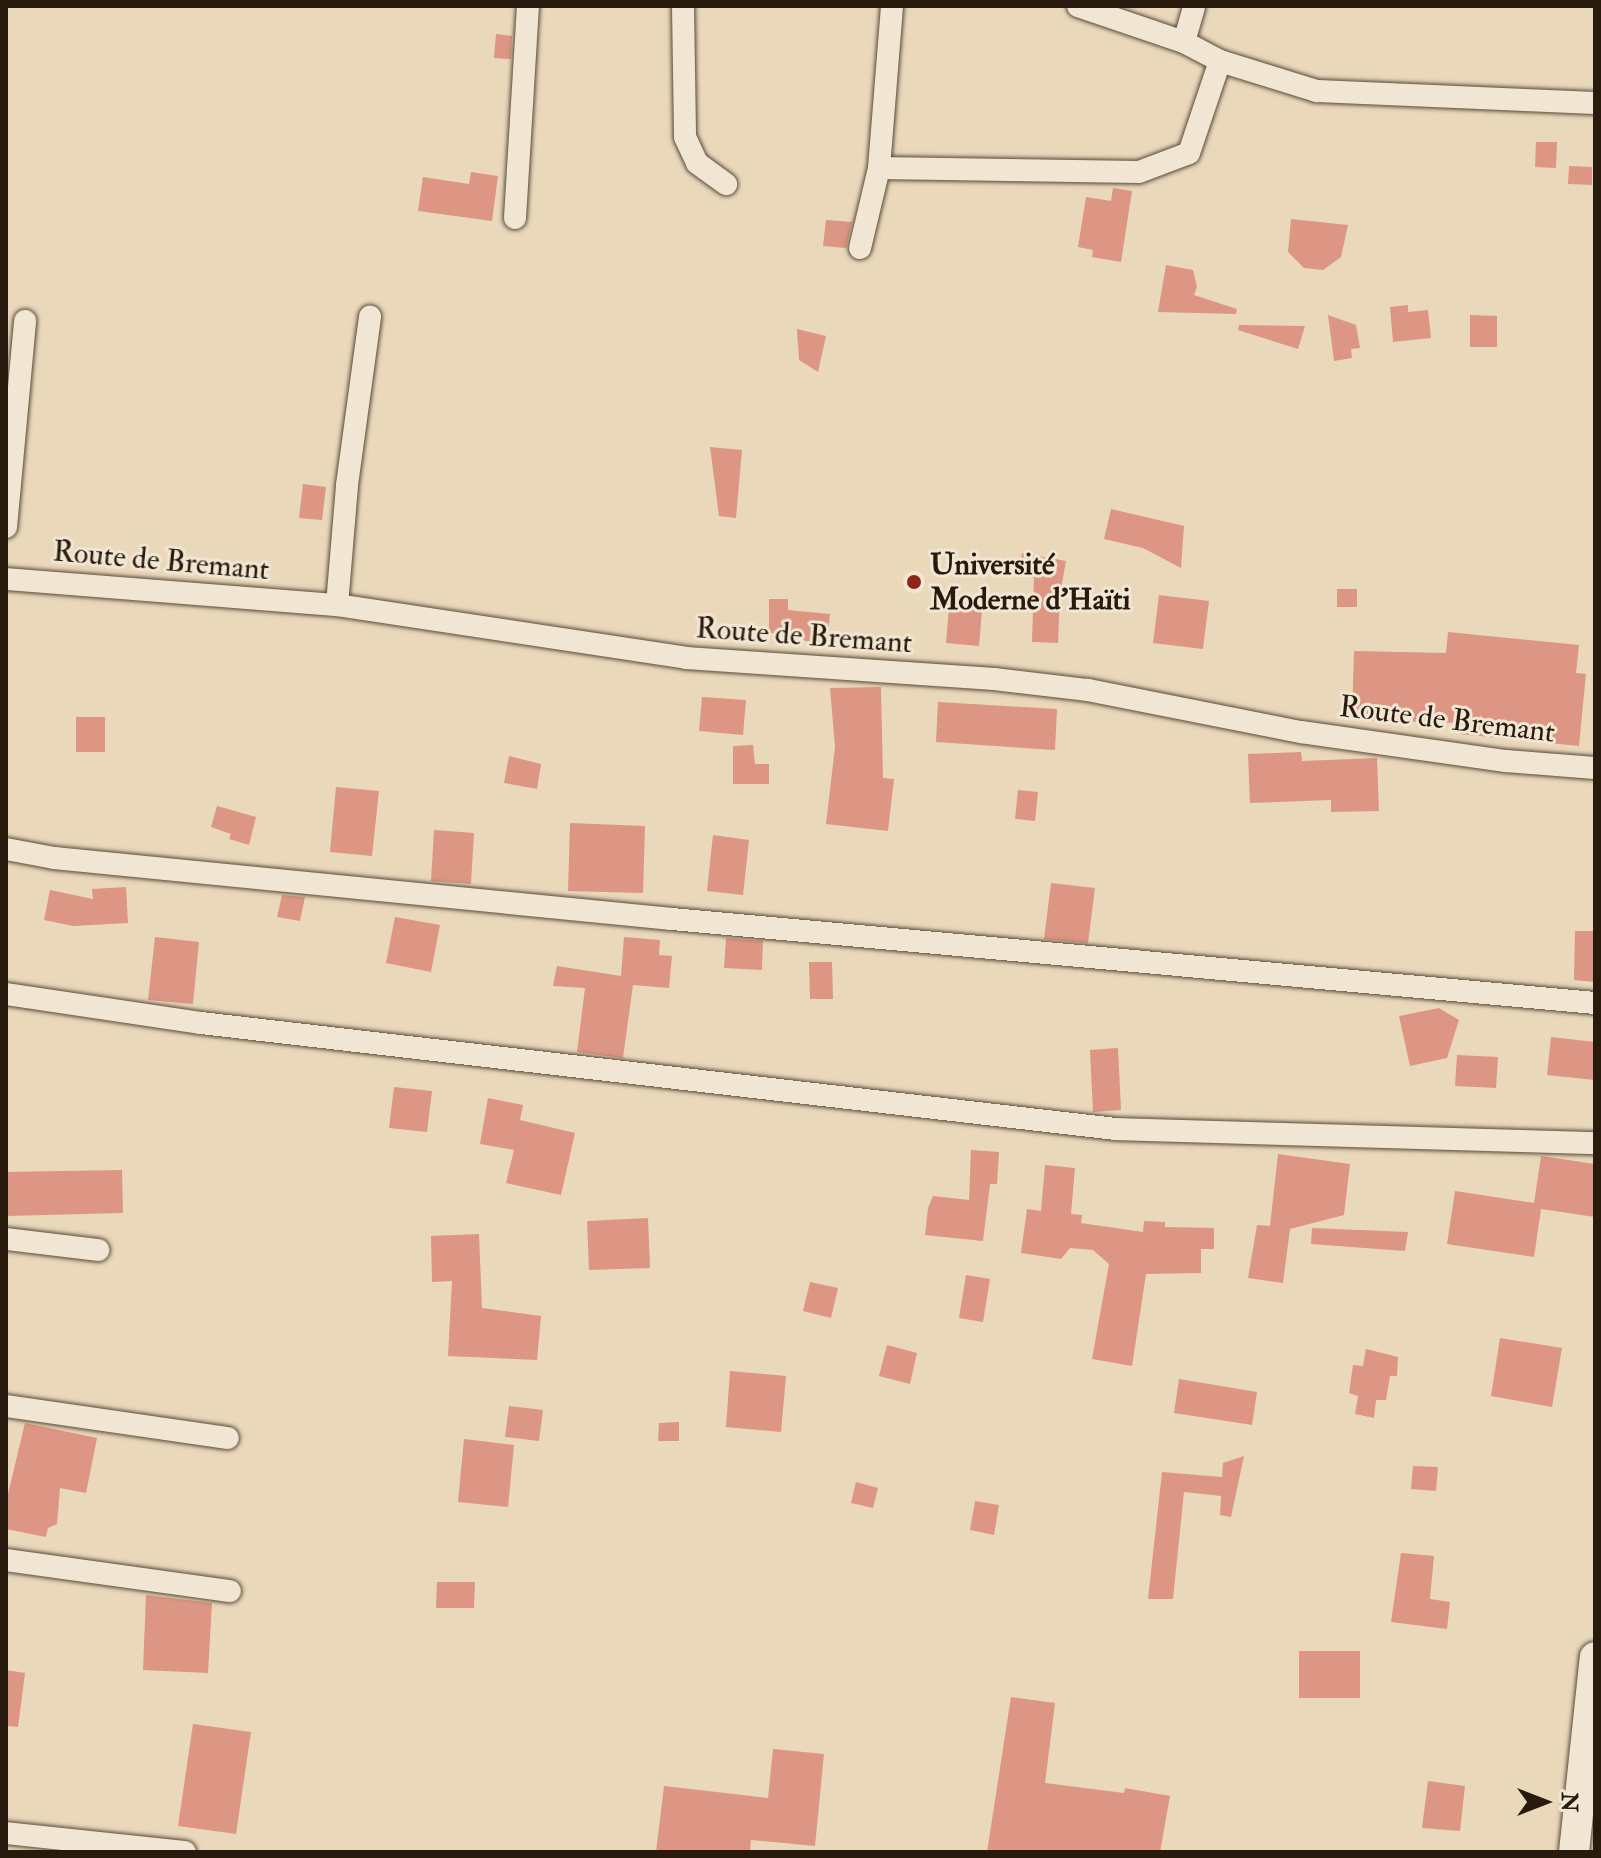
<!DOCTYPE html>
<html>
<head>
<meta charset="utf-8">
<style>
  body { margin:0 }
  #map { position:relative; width:1601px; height:1858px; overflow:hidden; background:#ead8bb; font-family:"IM FELL Double Pica",serif }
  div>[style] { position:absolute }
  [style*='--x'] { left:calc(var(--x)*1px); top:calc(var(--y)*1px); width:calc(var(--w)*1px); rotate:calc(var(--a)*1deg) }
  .building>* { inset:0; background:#dc9683 }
  .roads { filter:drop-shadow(0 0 2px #584a38) drop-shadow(0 0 2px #584a38) }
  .minor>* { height:22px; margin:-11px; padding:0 11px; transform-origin:11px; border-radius:11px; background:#f1e6d3 }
  .secondary>* { height:30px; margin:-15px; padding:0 15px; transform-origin:15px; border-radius:15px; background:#f1e6d3 }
  .dots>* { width:22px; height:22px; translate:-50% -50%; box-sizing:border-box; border:4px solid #f1e6d3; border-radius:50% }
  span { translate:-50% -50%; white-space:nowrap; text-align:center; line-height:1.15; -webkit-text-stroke:6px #f1e6d3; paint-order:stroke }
  .street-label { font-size:30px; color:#281a0d }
  .poi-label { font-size:30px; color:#281a0d; font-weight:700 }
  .left { translate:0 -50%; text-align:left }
  .frame { position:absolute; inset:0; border:8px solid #281a0d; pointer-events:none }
  .north { position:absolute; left:1505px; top:1762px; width:80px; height:80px; -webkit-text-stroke:6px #f1e6d3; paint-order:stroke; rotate:90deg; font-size:22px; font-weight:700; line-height:32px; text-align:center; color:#281a0d }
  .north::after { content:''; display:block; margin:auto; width:28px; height:36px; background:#281a0d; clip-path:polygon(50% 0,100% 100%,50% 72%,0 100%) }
</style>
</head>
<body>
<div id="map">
  <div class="building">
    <div style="clip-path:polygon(496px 34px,512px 36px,511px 59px,494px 58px)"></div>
    <div style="clip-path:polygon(1536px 142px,1557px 142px,1556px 168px,1535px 167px)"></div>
    <div style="clip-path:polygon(1569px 166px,1592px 167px,1592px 185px,1568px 184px)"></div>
    <div style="clip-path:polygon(471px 172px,498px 176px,492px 221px,418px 211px,423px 177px,469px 184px)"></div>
    <div style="clip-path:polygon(1113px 188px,1132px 191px,1121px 262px,1092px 257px,1093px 250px,1078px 247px,1086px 197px,1111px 201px)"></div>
    <div style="clip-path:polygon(1291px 219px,1348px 225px,1341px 257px,1323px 270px,1304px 268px,1288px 252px)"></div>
    <div style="clip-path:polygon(826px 220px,852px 222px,846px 248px,823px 246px)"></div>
    <div style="clip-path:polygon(1166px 265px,1193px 270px,1197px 287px,1194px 295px,1237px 309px,1236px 314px,1158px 312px)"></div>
    <div style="clip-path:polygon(1408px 305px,1408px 312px,1428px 310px,1431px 338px,1393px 342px,1390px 307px)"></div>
    <div style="clip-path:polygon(1328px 315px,1356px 325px,1360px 348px,1351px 349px,1352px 358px,1334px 361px)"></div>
    <div style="clip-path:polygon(1470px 315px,1497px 316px,1497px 347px,1470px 347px)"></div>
    <div style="clip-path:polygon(1239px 325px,1305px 326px,1298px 349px,1238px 330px)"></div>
    <div style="clip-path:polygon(797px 329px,826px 336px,818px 372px,799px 360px)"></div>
    <div style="clip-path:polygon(710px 447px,742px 450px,736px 518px,719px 516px)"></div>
    <div style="clip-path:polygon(303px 484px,326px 487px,322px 520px,299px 518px)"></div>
    <div style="clip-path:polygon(1111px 509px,1184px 526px,1181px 568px,1143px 548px,1104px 539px)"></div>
    <div style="clip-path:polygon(1022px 553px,1066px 561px,1060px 595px,1058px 643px,1032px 642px,1034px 578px,1018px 575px)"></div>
    <div style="clip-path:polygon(1337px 589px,1357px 589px,1357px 607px,1337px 607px)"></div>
    <div style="clip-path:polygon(950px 595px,983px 598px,979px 646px,946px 643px)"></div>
    <div style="clip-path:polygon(1159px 595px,1209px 601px,1203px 649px,1153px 643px)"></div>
    <div style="clip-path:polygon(769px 599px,788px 599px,788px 610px,830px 614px,827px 643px,797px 640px,795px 634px,769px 633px)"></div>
    <div style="clip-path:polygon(1448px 632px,1579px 645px,1576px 673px,1586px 674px,1579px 746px,1460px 734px,1461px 723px,1352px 720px,1354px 651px,1446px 653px)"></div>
    <div style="clip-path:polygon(881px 687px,883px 778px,894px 779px,888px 831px,826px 824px,835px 747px,830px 688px)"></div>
    <div style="clip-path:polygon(702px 697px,746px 700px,743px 735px,699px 731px)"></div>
    <div style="clip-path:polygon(938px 702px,1057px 709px,1055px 750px,936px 742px)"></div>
    <div style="clip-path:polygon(76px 717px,105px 717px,105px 752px,76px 752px)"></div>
    <div style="clip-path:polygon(753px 745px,755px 764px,769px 764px,769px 784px,733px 784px,733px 746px)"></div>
    <div style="clip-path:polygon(1301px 752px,1302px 761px,1377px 758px,1379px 811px,1331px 812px,1331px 800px,1250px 803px,1248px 754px)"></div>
    <div style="clip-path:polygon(509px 756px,541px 764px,537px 789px,504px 783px)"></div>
    <div style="clip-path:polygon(336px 787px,379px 791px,372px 856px,330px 852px)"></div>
    <div style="clip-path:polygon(1018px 790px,1038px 792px,1035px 821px,1015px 819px)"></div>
    <div style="clip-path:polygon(217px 806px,256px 817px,249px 845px,229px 839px,231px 834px,211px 827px)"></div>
    <div style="clip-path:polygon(570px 823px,645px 826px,643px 893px,568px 891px)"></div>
    <div style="clip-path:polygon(434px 830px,474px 833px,471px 884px,431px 881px)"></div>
    <div style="clip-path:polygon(713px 835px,749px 840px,743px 895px,707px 891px)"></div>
    <div style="clip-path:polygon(1051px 883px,1095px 888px,1088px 943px,1044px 939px)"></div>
    <div style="clip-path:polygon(126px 887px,128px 923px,73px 926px,44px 920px,50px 890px,93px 899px,92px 889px)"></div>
    <div style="clip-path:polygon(282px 895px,305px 897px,300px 921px,277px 917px)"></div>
    <div style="clip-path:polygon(395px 917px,440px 925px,431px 972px,386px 963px)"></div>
    <div style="clip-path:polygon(1575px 931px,1595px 931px,1595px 982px,1574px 980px)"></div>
    <div style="clip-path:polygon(155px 937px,199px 942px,193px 1004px,148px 1000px)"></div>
    <div style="clip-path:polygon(624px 937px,660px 940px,659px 955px,672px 956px,669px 988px,633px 985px,623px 1058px,577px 1052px,585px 988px,553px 986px,557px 966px,621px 976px)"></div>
    <div style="clip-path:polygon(726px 938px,763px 941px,762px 970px,724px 968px)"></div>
    <div style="clip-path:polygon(809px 962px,832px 962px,833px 999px,810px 999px)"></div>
    <div style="clip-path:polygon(1439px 1008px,1459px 1020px,1447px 1058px,1410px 1066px,1399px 1016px)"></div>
    <div style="clip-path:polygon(1551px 1037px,1595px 1042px,1595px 1080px,1547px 1075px)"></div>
    <div style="clip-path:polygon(1118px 1048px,1121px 1110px,1093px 1112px,1090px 1050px)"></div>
    <div style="clip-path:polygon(1457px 1055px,1498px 1057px,1496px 1088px,1455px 1086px)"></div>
    <div style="clip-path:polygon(394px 1087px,432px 1091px,427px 1132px,389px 1128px)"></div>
    <div style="clip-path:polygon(488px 1098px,523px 1105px,520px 1120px,575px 1133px,561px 1195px,506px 1183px,514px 1150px,480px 1144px)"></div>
    <div style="clip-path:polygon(971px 1150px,999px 1152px,997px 1184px,990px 1184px,983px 1241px,925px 1235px,928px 1208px,933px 1196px,969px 1200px)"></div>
    <div style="clip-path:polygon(1278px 1154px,1350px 1164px,1344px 1215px,1290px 1229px,1283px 1283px,1248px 1278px,1257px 1225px,1270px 1226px)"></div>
    <div style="clip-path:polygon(1541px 1156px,1595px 1164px,1595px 1217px,1541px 1209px,1534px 1257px,1447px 1244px,1455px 1191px,1534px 1203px)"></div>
    <div style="clip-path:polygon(1045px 1165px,1075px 1168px,1071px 1214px,1082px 1215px,1081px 1223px,1143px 1232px,1144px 1221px,1165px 1222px,1165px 1227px,1214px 1228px,1214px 1249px,1201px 1249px,1201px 1273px,1146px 1274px,1132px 1366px,1092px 1359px,1109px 1264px,1093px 1250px,1070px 1248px,1061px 1259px,1021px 1253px,1027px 1209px,1041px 1211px)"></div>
    <div style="clip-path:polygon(122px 1170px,123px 1213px,6px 1216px,6px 1172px)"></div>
    <div style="clip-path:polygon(648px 1218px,650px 1268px,589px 1270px,587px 1221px)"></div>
    <div style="clip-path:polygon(1312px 1228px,1408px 1232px,1405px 1251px,1311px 1244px)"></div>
    <div style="clip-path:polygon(479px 1234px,482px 1308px,541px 1316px,537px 1360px,448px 1356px,452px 1281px,432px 1282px,431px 1236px)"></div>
    <div style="clip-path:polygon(966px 1275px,990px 1279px,983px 1322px,959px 1318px)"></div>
    <div style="clip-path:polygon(810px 1282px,838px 1288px,831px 1318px,803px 1311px)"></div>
    <div style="clip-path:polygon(1500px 1338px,1562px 1348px,1552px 1407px,1491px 1396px)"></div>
    <div style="clip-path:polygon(887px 1345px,917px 1353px,910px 1384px,879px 1376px)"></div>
    <div style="clip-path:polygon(1366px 1349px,1398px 1357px,1397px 1376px,1390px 1376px,1386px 1400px,1376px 1400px,1374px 1418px,1355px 1414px,1358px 1396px,1349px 1393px,1353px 1365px,1363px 1366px)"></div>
    <div style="clip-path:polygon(730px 1371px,786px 1376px,781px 1432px,726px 1427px)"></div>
    <div style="clip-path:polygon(1179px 1379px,1257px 1392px,1252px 1425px,1174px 1413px)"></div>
    <div style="clip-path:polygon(509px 1406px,543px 1410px,539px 1441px,505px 1437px)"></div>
    <div style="clip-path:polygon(679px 1422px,679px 1441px,658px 1441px,659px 1423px)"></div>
    <div style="clip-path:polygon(25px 1423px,97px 1438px,86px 1493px,60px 1488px,57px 1524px,48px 1528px,46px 1537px,6px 1529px,6px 1502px)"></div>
    <div style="clip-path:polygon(464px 1439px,514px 1445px,508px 1507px,458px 1502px)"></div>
    <div style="clip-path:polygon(1244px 1456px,1231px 1517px,1220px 1515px,1221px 1496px,1184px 1492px,1173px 1599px,1148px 1599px,1162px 1472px,1222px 1477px,1223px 1463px)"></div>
    <div style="clip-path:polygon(1413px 1466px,1438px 1467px,1436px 1491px,1411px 1489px)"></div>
    <div style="clip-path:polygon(856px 1482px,878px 1488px,873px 1508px,851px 1503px)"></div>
    <div style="clip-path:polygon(975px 1501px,999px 1505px,994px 1535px,970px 1530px)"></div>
    <div style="clip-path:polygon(1401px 1553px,1434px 1556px,1430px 1599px,1450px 1602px,1447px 1629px,1391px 1622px)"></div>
    <div style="clip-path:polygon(437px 1582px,475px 1582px,474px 1608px,436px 1608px)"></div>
    <div style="clip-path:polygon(146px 1595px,212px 1603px,208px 1673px,143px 1670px)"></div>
    <div style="clip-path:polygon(1299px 1651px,1360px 1651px,1360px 1698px,1299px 1698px)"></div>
    <div style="clip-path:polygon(6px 1670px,25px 1673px,18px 1727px,6px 1726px)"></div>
    <div style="clip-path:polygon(1011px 1697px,1055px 1703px,1045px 1783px,1124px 1793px,1125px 1788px,1170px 1796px,1160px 1852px,987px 1852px)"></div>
    <div style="clip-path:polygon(193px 1724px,251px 1732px,236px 1834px,178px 1826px)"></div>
    <div style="clip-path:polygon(773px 1749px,824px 1754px,815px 1846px,751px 1840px,750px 1852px,656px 1852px,664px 1786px,768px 1798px)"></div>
    <div style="clip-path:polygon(1428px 1781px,1465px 1786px,1460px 1831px,1422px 1828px)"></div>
  </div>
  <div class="roads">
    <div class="minor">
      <div style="--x:683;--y:6;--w:131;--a:89.1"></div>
      <div style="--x:685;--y:137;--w:29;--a:65"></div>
      <div style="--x:697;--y:163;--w:36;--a:36"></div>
      <div style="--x:1078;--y:6;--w:112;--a:18.8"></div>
      <div style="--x:1184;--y:42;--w:41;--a:27.8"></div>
      <div style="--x:1220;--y:61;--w:102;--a:17.2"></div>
      <div style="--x:1317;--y:91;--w:278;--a:2.5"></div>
      <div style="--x:1184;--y:42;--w:37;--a:-74"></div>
      <div style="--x:879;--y:168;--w:163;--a:-85.4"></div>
      <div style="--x:515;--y:218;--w:212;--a:-86.5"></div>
      <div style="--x:860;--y:248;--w:82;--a:-76.6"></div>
      <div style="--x:879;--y:168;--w:260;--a:0.9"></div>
      <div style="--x:1139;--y:172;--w:53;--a:-20.8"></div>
      <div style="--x:1189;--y:153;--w:97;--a:-71.4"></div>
      <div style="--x:6;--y:527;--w:207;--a:-84.7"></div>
      <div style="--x:6;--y:579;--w:332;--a:4.5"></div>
      <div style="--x:337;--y:605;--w:353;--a:8.6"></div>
      <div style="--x:686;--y:658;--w:309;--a:3.9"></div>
      <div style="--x:994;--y:679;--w:95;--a:6.7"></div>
      <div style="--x:1088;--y:690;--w:217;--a:11.2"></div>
      <div style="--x:1301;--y:732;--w:207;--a:8.1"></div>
      <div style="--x:1506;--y:761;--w:89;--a:4.5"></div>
      <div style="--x:337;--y:605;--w:120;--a:-85.2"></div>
      <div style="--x:347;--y:485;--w:170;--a:-82.2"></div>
      <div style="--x:6;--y:849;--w:49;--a:10.6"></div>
      <div style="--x:54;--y:858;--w:621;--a:5.64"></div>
      <div style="--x:672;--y:919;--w:927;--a:5.2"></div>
      <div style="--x:6;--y:994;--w:197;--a:8.5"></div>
      <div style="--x:201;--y:1023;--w:921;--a:6.61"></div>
      <div style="--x:1116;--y:1129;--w:479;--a:1.7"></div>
      <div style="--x:6;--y:1239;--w:93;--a:6.8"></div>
      <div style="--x:6;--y:1406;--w:224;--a:8.2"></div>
      <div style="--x:6;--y:1560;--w:226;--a:7.9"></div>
      <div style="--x:6;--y:1833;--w:180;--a:6.1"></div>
    </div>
    <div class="secondary">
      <div style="--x:1574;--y:1852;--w:196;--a:-83.9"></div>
    </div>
  </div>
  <div class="dots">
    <div style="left:914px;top:582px;background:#8f2418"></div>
  </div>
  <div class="street-label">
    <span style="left:161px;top:561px;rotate:5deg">Route de Bremant</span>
    <span style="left:804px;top:636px;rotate:4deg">Route de Bremant</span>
    <span style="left:1447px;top:720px;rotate:7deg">Route de Bremant</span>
  </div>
  <div class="poi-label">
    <span class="left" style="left:930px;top:582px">Université<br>Moderne d'Haïti</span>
  </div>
  <div class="frame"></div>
  <div class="north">N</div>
</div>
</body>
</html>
